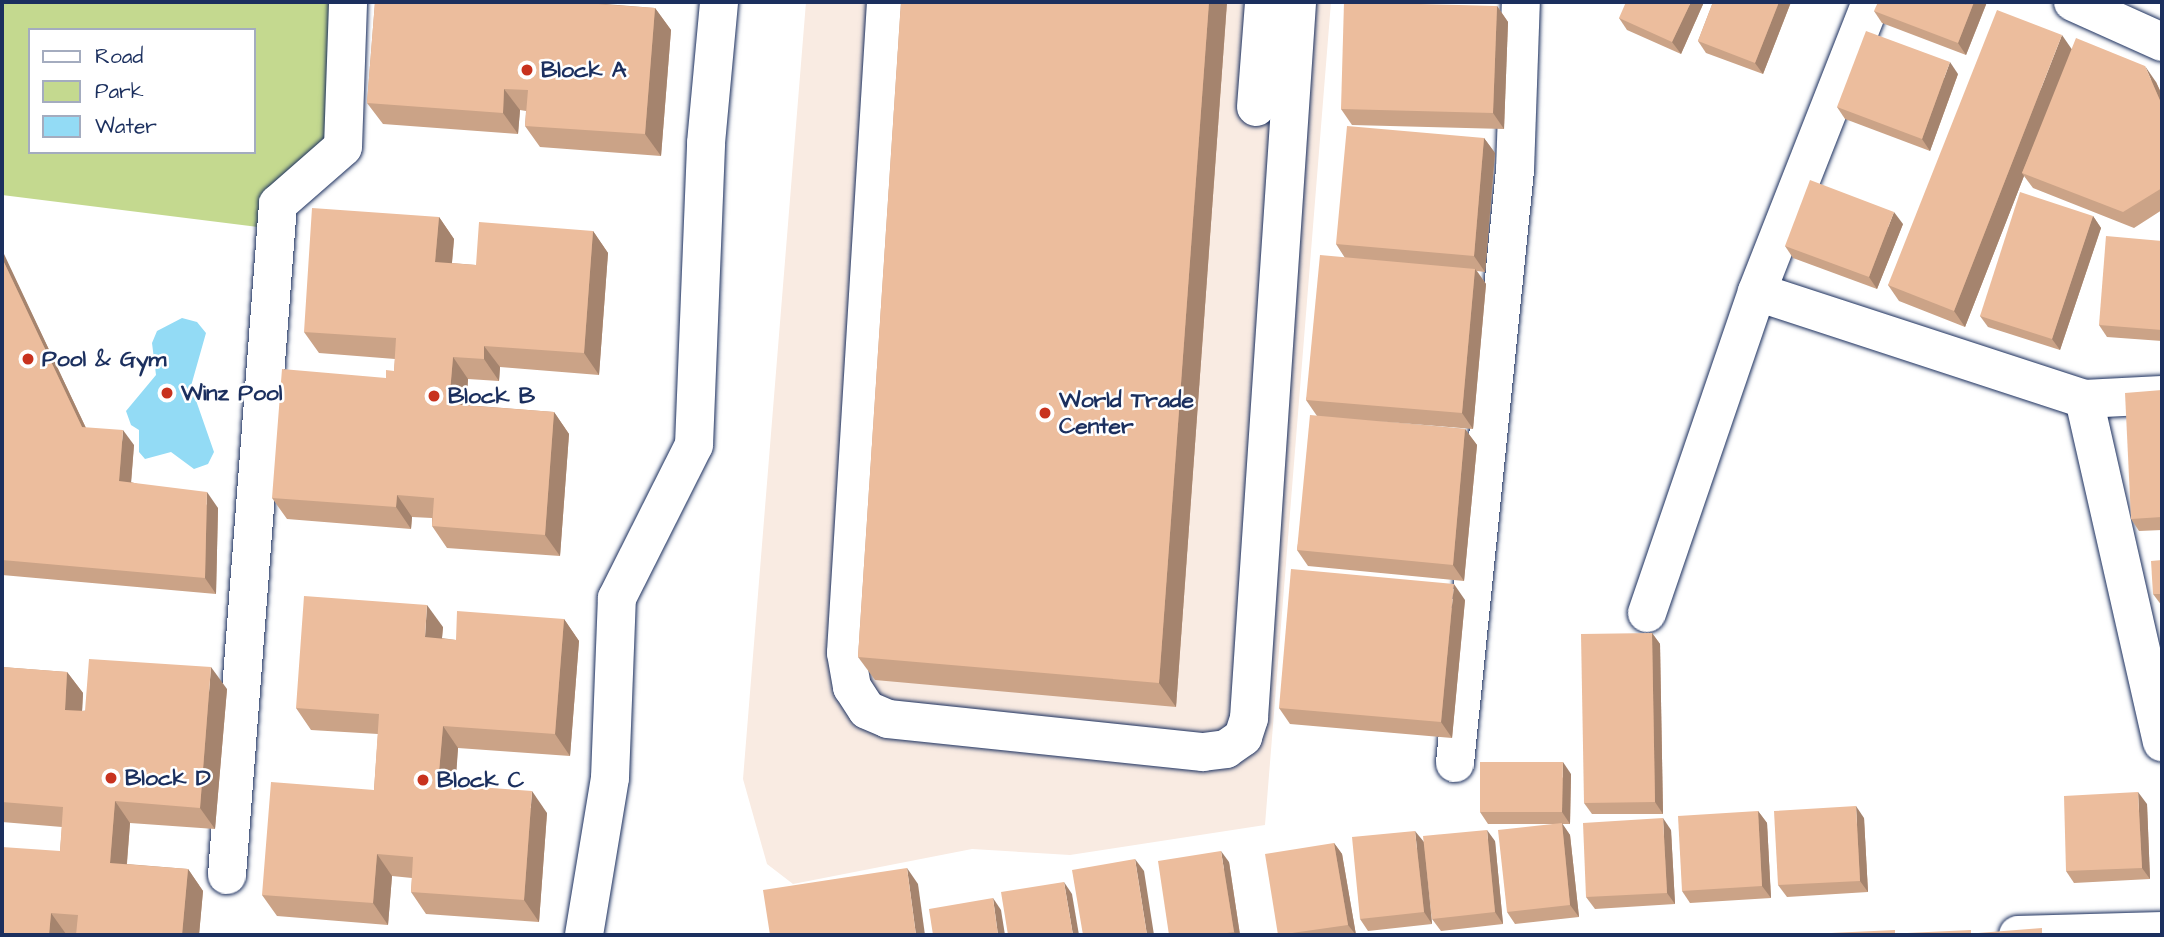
<!DOCTYPE html>
<html>
<head>
<meta charset="utf-8">
<style>
  body { margin:0 }
  #map { position:relative; width:2164px; height:937px; overflow:hidden; background:#fff; font-family:"Architects Daughter",sans-serif }
  div>[style] { position:absolute }
  [style*='--x'] { left:calc(var(--x)*1px); top:calc(var(--y)*1px); width:calc(var(--w)*1px); rotate:calc(var(--a)*1deg) }
  .built>* { inset:0; background:#f9ebe2 }
  .green>* { inset:0; background:#c4d98f }
  .water>* { inset:0; background:#93dbf5 }
  .roads { filter:drop-shadow(0 0 2px #1b2f5e) drop-shadow(0 0 2px #1b2f5e) }
  .minor>* { height:38px; margin:-19px; padding:0 19px; transform-origin:19px; border-radius:19px; background:#fff }
  .major>* { height:38px; margin:-19px; padding:0 19px; transform-origin:19px; border-radius:19px; background:#fff }
  .wall>* { inset:0; background:#cba387 }
  .shaded-wall>* { inset:0; background:#a5846e }
  .building>* { inset:0; background:#ecbd9d }
  .dots>* { width:19px; height:19px; translate:-50% -50%; box-sizing:border-box; border:4px solid #fff; border-radius:50% }
  span { translate:-50% -50%; white-space:nowrap; text-align:center; line-height:1.15; -webkit-text-stroke:5px #fff; paint-order:stroke }
  .poi-label { font-size:23px; color:#1b2f5e; font-weight:700 }
  .left { translate:0 -50%; text-align:left }
  .frame { position:absolute; inset:0; border:4px solid #1b2f5e; pointer-events:none }
  .legend { position:absolute; left:28px; top:28px; width:228px; height:126px; box-sizing:border-box; background:#fff; border:2px solid #a4acbf; margin:0; padding:9px 12px; list-style:none; font-size:21px; color:#1b2f5e }
  .legend li { display:flex; align-items:center; gap:14px; height:35px }
  .legend b { width:35px; border:2px solid #a4acbf }
</style>
</head>
<body>
<div id="map">
  <div class="built">
    <div style="clip-path:polygon(806px 2px,1331px 2px,1265px 825px,1070px 855px,972px 849px,793px 884px,767px 864px,743px 779px)"></div>
  </div>
  <div class="green">
    <div style="clip-path:polygon(evenodd,2px 2px,332px 2px,327px 141px,260px 198px,257px 227px,2px 195px,2px 2px,30px 30px,254px 30px,254px 152px,30px 152px,30px 30px)"></div>
  </div>
  <div class="water">
    <div style="clip-path:polygon(182px 318px,197px 322px,206px 333px,191px 386px,214px 452px,208px 464px,194px 469px,171px 452px,145px 459px,139px 452px,139px 430px,131px 425px,126px 411px,156px 375px,152px 343px,157px 331px)"></div>
  </div>
  <div class="roads">
    <div class="minor">
      <div style="--x:886;--y:2;--w:652;--a:93.52"></div>
      <div style="--x:846;--y:653;--w:35;--a:80"></div>
      <div style="--x:852;--y:687;--w:27;--a:57"></div>
      <div style="--x:867;--y:710;--w:23;--a:23"></div>
      <div style="--x:888;--y:719;--w:317;--a:6"></div>
      <div style="--x:1203;--y:752;--w:23;--a:-7"></div>
      <div style="--x:1226;--y:749;--w:21;--a:-35"></div>
      <div style="--x:1243;--y:737;--w:20;--a:-72"></div>
      <div style="--x:1249;--y:718;--w:718;--a:-86.16"></div>
      <div style="--x:1871;--y:2;--w:312;--a:111.5"></div>
      <div style="--x:1757;--y:292;--w:344;--a:18.1"></div>
      <div style="--x:2084;--y:399;--w:78;--a:-2.9"></div>
      <div style="--x:1256;--y:107;--w:105;--a:-85.6"></div>
      <div style="--x:2084;--y:399;--w:352;--a:77.2"></div>
      <div style="--x:1647;--y:613;--w:339;--a:-71.1"></div>
      <div style="--x:1455;--y:763;--w:596;--a:-84.22"></div>
      <div style="--x:1515;--y:170;--w:168;--a:-88"></div>
      <div style="--x:227;--y:875;--w:673;--a:-85.65"></div>
      <div style="--x:278;--y:204;--w:86;--a:-41.2"></div>
      <div style="--x:343;--y:147;--w:145;--a:-88"></div>
      <div style="--x:584;--y:935;--w:159;--a:-80.6"></div>
      <div style="--x:610;--y:778;--w:180;--a:-87.8"></div>
      <div style="--x:617;--y:598;--w:171;--a:-63.3"></div>
      <div style="--x:694;--y:445;--w:302;--a:-87.7"></div>
      <div style="--x:706;--y:143;--w:142;--a:-84.7"></div>
      <div style="--x:2018;--y:935;--w:144;--a:-1.6"></div>
    </div>
    <div class="major">
      <div style="--x:2073;--y:2;--w:98;--a:24.2"></div>
    </div>
  </div>
  <div class="wall">
    <div style="clip-path:polygon(375px 2px,581px 2px,655px 8px,671px 30px,661px 156px,540px 147px,525px 126px,526px 111px,520px 110px,518px 134px,383px 124px,367px 103px)"></div>
    <div style="clip-path:polygon(901px 2px,1227px 2px,1176px 707px,875px 680px,858px 657px)"></div>
    <div style="clip-path:polygon(1704px 2px,1681px 54px,1627px 30px,1619px 18px)"></div>
    <div style="clip-path:polygon(1713px 2px,1791px 2px,1763px 74px,1706px 53px,1698px 41px)"></div>
    <div style="clip-path:polygon(1987px 2px,1966px 55px,1882px 23px,1874px 11px)"></div>
    <div style="clip-path:polygon(1497px 6px,1508px 22px,1504px 129px,1352px 125px,1341px 109px)"></div>
    <div style="clip-path:polygon(2072px 49px,2156px 82px,2162px 95px,2162px 210px,2134px 228px,2033px 188px,2024px 176px,1965px 327px,1899px 301px,1888px 285px)"></div>
    <div style="clip-path:polygon(1958px 74px,1930px 151px,1845px 119px,1837px 107px)"></div>
    <div style="clip-path:polygon(1484px 138px,1495px 153px,1485px 272px,1477px 271px,1486px 284px,1473px 429px,1376px 421px,1465px 429px,1477px 445px,1464px 581px,1308px 566px,1297px 550px,1317px 416px,1306px 400px,1345px 258px,1336px 244px)"></div>
    <div style="clip-path:polygon(2093px 216px,2101px 228px,2060px 350px,1988px 327px,1980px 316px)"></div>
    <div style="clip-path:polygon(439px 217px,454px 239px,452px 263px,476px 265px,593px 231px,608px 253px,599px 375px,500px 367px,499px 381px,468px 379px,466px 405px,554px 412px,569px 434px,560px 556px,447px 548px,432px 526px,432px 518px,412px 517px,411px 529px,287px 519px,272px 498px,386px 378px,394px 371px,395px 359px,319px 353px,304px 332px)"></div>
    <div style="clip-path:polygon(1903px 224px,1877px 289px,1793px 258px,1785px 246px)"></div>
    <div style="clip-path:polygon(2162px 241px,2162px 341px,2107px 337px,2099px 325px)"></div>
    <div style="clip-path:polygon(2px 251px,86px 428px,134px 445px,131px 482px,218px 508px,216px 594px,2px 575px)"></div>
    <div style="clip-path:polygon(2162px 390px,2162px 530px,2139px 531px,2131px 519px)"></div>
    <div style="clip-path:polygon(2162px 560px,2162px 606px,2153px 594px)"></div>
    <div style="clip-path:polygon(1465px 600px,1452px 738px,1290px 724px,1279px 708px)"></div>
    <div style="clip-path:polygon(564px 619px,579px 641px,570px 756px,458px 748px,455px 785px,547px 813px,539px 922px,426px 914px,411px 892px,412px 878px,392px 876px,388px 925px,277px 916px,262px 895px,374px 790px,378px 734px,311px 730px,296px 708px,443px 627px,442px 638px,456px 640px)"></div>
    <div style="clip-path:polygon(1652px 633px,1660px 644px,1663px 814px,1592px 814px,1584px 803px)"></div>
    <div style="clip-path:polygon(2px 667px,67px 672px,83px 693px,82px 711px,227px 689px,215px 829px,130px 823px,127px 864px,188px 869px,203px 891px,199px 935px,66px 934px,2px 935px,60px 851px,62px 827px,2px 822px)"></div>
    <div style="clip-path:polygon(1571px 774px,1570px 824px,1562px 824px,1570px 835px,1579px 917px,1515px 924px,1507px 912px,1557px 824px,1488px 824px,1480px 812px)"></div>
    <div style="clip-path:polygon(2147px 804px,2150px 879px,2074px 883px,2066px 871px)"></div>
    <div style="clip-path:polygon(1758px 811px,1767px 823px,1771px 898px,1690px 903px,1682px 891px)"></div>
    <div style="clip-path:polygon(1864px 818px,1868px 892px,1787px 897px,1778px 885px)"></div>
    <div style="clip-path:polygon(1671px 830px,1675px 904px,1595px 909px,1586px 897px)"></div>
    <div style="clip-path:polygon(1495px 841px,1503px 924px,1441px 931px,1432px 919px,1424px 849px,1432px 924px,1368px 931px,1360px 919px,1424px 842px)"></div>
    <div style="clip-path:polygon(1334px 843px,1342px 854px,1356px 935px,1278px 935px)"></div>
    <div style="clip-path:polygon(1229px 862px,1240px 935px,1169px 935px)"></div>
  </div>
  <div class="shaded-wall">
    <div style="clip-path:polygon(1209px 2px,1227px 2px,1176px 707px,1159px 683px)"></div>
    <div style="clip-path:polygon(1691px 2px,1704px 2px,1681px 54px,1672px 42px)"></div>
    <div style="clip-path:polygon(1779px 2px,1791px 2px,1763px 74px,1755px 63px)"></div>
    <div style="clip-path:polygon(1974px 2px,1987px 2px,1966px 55px,1958px 43px)"></div>
    <div style="clip-path:polygon(1497px 6px,1508px 22px,1504px 129px,1493px 113px)"></div>
    <div style="clip-path:polygon(655px 8px,671px 30px,661px 156px,645px 134px)"></div>
    <div style="clip-path:polygon(2062px 35px,2073px 51px,2022px 173px,2024px 176px,1965px 327px,1954px 311px)"></div>
    <div style="clip-path:polygon(1950px 62px,1958px 74px,1930px 151px,1922px 139px)"></div>
    <div style="clip-path:polygon(2145px 66px,2156px 82px,2162px 95px,2162px 105px)"></div>
    <div style="clip-path:polygon(504px 89px,520px 110px,518px 134px,503px 113px)"></div>
    <div style="clip-path:polygon(1484px 138px,1495px 153px,1485px 272px,1474px 256px)"></div>
    <div style="clip-path:polygon(1894px 212px,1903px 224px,1877px 289px,1869px 277px)"></div>
    <div style="clip-path:polygon(2093px 216px,2101px 228px,2060px 350px,2052px 339px)"></div>
    <div style="clip-path:polygon(439px 217px,454px 239px,450px 284px,435px 262px)"></div>
    <div style="clip-path:polygon(593px 231px,608px 253px,599px 375px,584px 353px)"></div>
    <div style="clip-path:polygon(2px 251px,4px 254px,93px 443px,82px 427px,2px 258px)"></div>
    <div style="clip-path:polygon(1475px 269px,1486px 284px,1473px 429px,1462px 413px)"></div>
    <div style="clip-path:polygon(484px 346px,500px 367px,499px 381px,484px 359px)"></div>
    <div style="clip-path:polygon(453px 357px,468px 379px,465px 426px,449px 404px)"></div>
    <div style="clip-path:polygon(554px 412px,569px 434px,560px 556px,545px 535px)"></div>
    <div style="clip-path:polygon(1465px 429px,1477px 445px,1464px 581px,1453px 565px)"></div>
    <div style="clip-path:polygon(123px 430px,134px 445px,130px 496px,119px 481px)"></div>
    <div style="clip-path:polygon(207px 492px,218px 508px,216px 594px,205px 578px)"></div>
    <div style="clip-path:polygon(397px 495px,412px 517px,411px 529px,396px 507px)"></div>
    <div style="clip-path:polygon(1454px 584px,1465px 600px,1452px 738px,1441px 722px)"></div>
    <div style="clip-path:polygon(427px 605px,443px 627px,440px 659px,425px 637px)"></div>
    <div style="clip-path:polygon(564px 619px,579px 641px,570px 756px,555px 734px)"></div>
    <div style="clip-path:polygon(1652px 633px,1660px 644px,1663px 814px,1655px 802px)"></div>
    <div style="clip-path:polygon(211px 667px,227px 689px,215px 829px,200px 808px)"></div>
    <div style="clip-path:polygon(67px 672px,83px 693px,81px 732px,65px 710px)"></div>
    <div style="clip-path:polygon(443px 726px,458px 748px,454px 806px,438px 784px)"></div>
    <div style="clip-path:polygon(1563px 762px,1571px 774px,1570px 824px,1562px 812px)"></div>
    <div style="clip-path:polygon(532px 791px,547px 813px,539px 922px,524px 900px)"></div>
    <div style="clip-path:polygon(2138px 792px,2147px 804px,2150px 879px,2142px 868px)"></div>
    <div style="clip-path:polygon(115px 801px,130px 823px,125px 885px,110px 863px)"></div>
    <div style="clip-path:polygon(1856px 806px,1864px 818px,1868px 892px,1860px 881px)"></div>
    <div style="clip-path:polygon(1758px 811px,1767px 823px,1771px 898px,1762px 886px)"></div>
    <div style="clip-path:polygon(1663px 818px,1671px 830px,1675px 904px,1667px 893px)"></div>
    <div style="clip-path:polygon(1562px 823px,1570px 835px,1579px 917px,1570px 905px)"></div>
    <div style="clip-path:polygon(1487px 830px,1495px 841px,1503px 924px,1495px 912px)"></div>
    <div style="clip-path:polygon(1415px 831px,1424px 842px,1432px 924px,1424px 912px)"></div>
    <div style="clip-path:polygon(1334px 843px,1342px 854px,1356px 935px,1348px 925px)"></div>
    <div style="clip-path:polygon(1221px 851px,1229px 862px,1240px 935px,1236px 935px,1234px 932px)"></div>
    <div style="clip-path:polygon(377px 854px,392px 876px,388px 925px,373px 903px)"></div>
    <div style="clip-path:polygon(1135px 859px,1144px 871px,1154px 935px,1147px 935px)"></div>
    <div style="clip-path:polygon(907px 868px,918px 884px,925px 935px,916px 935px)"></div>
    <div style="clip-path:polygon(188px 869px,203px 891px,199px 935px,182px 935px)"></div>
    <div style="clip-path:polygon(1064px 882px,1072px 894px,1079px 935px,1073px 935px)"></div>
    <div style="clip-path:polygon(993px 898px,1001px 910px,1005px 935px,998px 935px)"></div>
    <div style="clip-path:polygon(51px 913px,66px 934px,66px 935px,49px 935px)"></div>
  </div>
  <div class="building">
    <div style="clip-path:polygon(375px 2px,570px 2px,655px 8px,645px 134px,525px 126px,528px 90px,504px 89px,503px 113px,367px 103px)"></div>
    <div style="clip-path:polygon(901px 2px,1209px 2px,1159px 683px,858px 657px)"></div>
    <div style="clip-path:polygon(1344px 2px,1497px 6px,1493px 113px,1341px 109px)"></div>
    <div style="clip-path:polygon(1626px 2px,1691px 2px,1672px 42px,1619px 18px)"></div>
    <div style="clip-path:polygon(1713px 2px,1779px 2px,1755px 63px,1698px 41px)"></div>
    <div style="clip-path:polygon(1878px 2px,1974px 2px,1958px 43px,1874px 11px)"></div>
    <div style="clip-path:polygon(1997px 10px,2062px 35px,1954px 311px,1888px 285px)"></div>
    <div style="clip-path:polygon(1866px 31px,1950px 62px,1922px 139px,1837px 107px)"></div>
    <div style="clip-path:polygon(2076px 38px,2145px 66px,2162px 105px,2162px 188px,2123px 212px,2022px 173px)"></div>
    <div style="clip-path:polygon(1347px 126px,1484px 138px,1474px 256px,1336px 244px)"></div>
    <div style="clip-path:polygon(1810px 180px,1894px 212px,1869px 277px,1785px 246px)"></div>
    <div style="clip-path:polygon(2020px 192px,2093px 216px,2052px 339px,1980px 316px)"></div>
    <div style="clip-path:polygon(312px 208px,439px 217px,435px 262px,476px 265px,479px 222px,593px 231px,584px 353px,484px 346px,484px 359px,453px 357px,449px 404px,554px 412px,545px 535px,432px 526px,434px 498px,397px 495px,396px 507px,272px 498px,282px 369px,386px 378px,386px 370px,394px 371px,396px 338px,304px 332px)"></div>
    <div style="clip-path:polygon(2106px 236px,2162px 241px,2162px 330px,2099px 325px)"></div>
    <div style="clip-path:polygon(1320px 255px,1475px 269px,1462px 413px,1306px 400px)"></div>
    <div style="clip-path:polygon(2px 258px,82px 427px,123px 430px,119px 481px,207px 492px,205px 578px,2px 560px)"></div>
    <div style="clip-path:polygon(2162px 390px,2162px 517px,2131px 519px,2125px 393px)"></div>
    <div style="clip-path:polygon(1310px 415px,1465px 429px,1453px 565px,1297px 550px)"></div>
    <div style="clip-path:polygon(2162px 560px,2162px 594px,2153px 594px,2151px 561px)"></div>
    <div style="clip-path:polygon(1291px 569px,1454px 584px,1441px 722px,1279px 708px)"></div>
    <div style="clip-path:polygon(304px 596px,427px 605px,425px 637px,456px 640px,457px 611px,564px 619px,555px 734px,443px 726px,438px 784px,532px 791px,524px 900px,411px 892px,413px 857px,377px 854px,373px 903px,262px 895px,271px 782px,374px 790px,379px 714px,296px 708px)"></div>
    <div style="clip-path:polygon(1652px 633px,1655px 802px,1584px 803px,1581px 634px)"></div>
    <div style="clip-path:polygon(89px 659px,211px 667px,200px 808px,115px 801px,110px 863px,188px 869px,182px 935px,76px 935px,78px 915px,51px 913px,49px 935px,2px 935px,2px 847px,60px 851px,63px 807px,2px 802px,2px 667px,67px 672px,65px 710px,85px 711px)"></div>
    <div style="clip-path:polygon(1480px 762px,1563px 762px,1562px 812px,1480px 812px)"></div>
    <div style="clip-path:polygon(2138px 792px,2142px 868px,2066px 871px,2064px 796px)"></div>
    <div style="clip-path:polygon(1856px 806px,1860px 881px,1778px 885px,1774px 811px)"></div>
    <div style="clip-path:polygon(1758px 811px,1762px 886px,1682px 891px,1678px 816px)"></div>
    <div style="clip-path:polygon(1663px 818px,1667px 893px,1586px 897px,1583px 823px)"></div>
    <div style="clip-path:polygon(1562px 823px,1570px 905px,1507px 912px,1498px 830px)"></div>
    <div style="clip-path:polygon(1487px 830px,1495px 912px,1432px 919px,1423px 836px)"></div>
    <div style="clip-path:polygon(1415px 831px,1424px 912px,1360px 919px,1352px 837px)"></div>
    <div style="clip-path:polygon(1334px 843px,1348px 925px,1278px 935px,1265px 854px)"></div>
    <div style="clip-path:polygon(1221px 851px,1234px 932px,1213px 935px,1169px 935px,1158px 861px)"></div>
    <div style="clip-path:polygon(1135px 859px,1147px 935px,1083px 935px,1072px 870px)"></div>
    <div style="clip-path:polygon(907px 868px,916px 935px,770px 935px,763px 890px)"></div>
    <div style="clip-path:polygon(1064px 882px,1073px 935px,1008px 935px,1001px 892px)"></div>
    <div style="clip-path:polygon(993px 898px,998px 935px,933px 935px,929px 909px)"></div>
    <div style="clip-path:polygon(2042px 928px,2042px 935px,1978px 935px,1978px 933px)"></div>
    <div style="clip-path:polygon(1895px 930px,1895px 935px,1831px 935px,1831px 933px)"></div>
    <div style="clip-path:polygon(1971px 930px,1971px 935px,1907px 935px,1907px 933px)"></div>
  </div>
  <div class="dots">
    <div style="left:527px;top:70px;background:#c8321e"></div>
    <div style="left:28px;top:359px;background:#c8321e"></div>
    <div style="left:167px;top:393px;background:#c8321e"></div>
    <div style="left:434px;top:396px;background:#c8321e"></div>
    <div style="left:1045px;top:413px;background:#c8321e"></div>
    <div style="left:111px;top:778px;background:#c8321e"></div>
    <div style="left:423px;top:780px;background:#c8321e"></div>
  </div>
  <div class="poi-label">
    <span class="left" style="left:541px;top:70px">Block A</span>
    <span class="left" style="left:42px;top:359px">Pool &amp; Gym</span>
    <span class="left" style="left:181px;top:393px">Winz Pool</span>
    <span class="left" style="left:448px;top:396px">Block B</span>
    <span class="left" style="left:1059px;top:413px">World Trade<br>Center</span>
    <span class="left" style="left:125px;top:778px">Block D</span>
    <span class="left" style="left:437px;top:780px">Block C</span>
  </div>
  <div class="frame"></div>
  <ul class="legend">
  <li><b style="height:9px;background:#fff"></b>Road</li>
  <li><b style="height:19px;background:#c4d98f"></b>Park</li>
  <li><b style="height:19px;background:#93dbf5"></b>Water</li>
  </ul>
</div>
</body>
</html>
